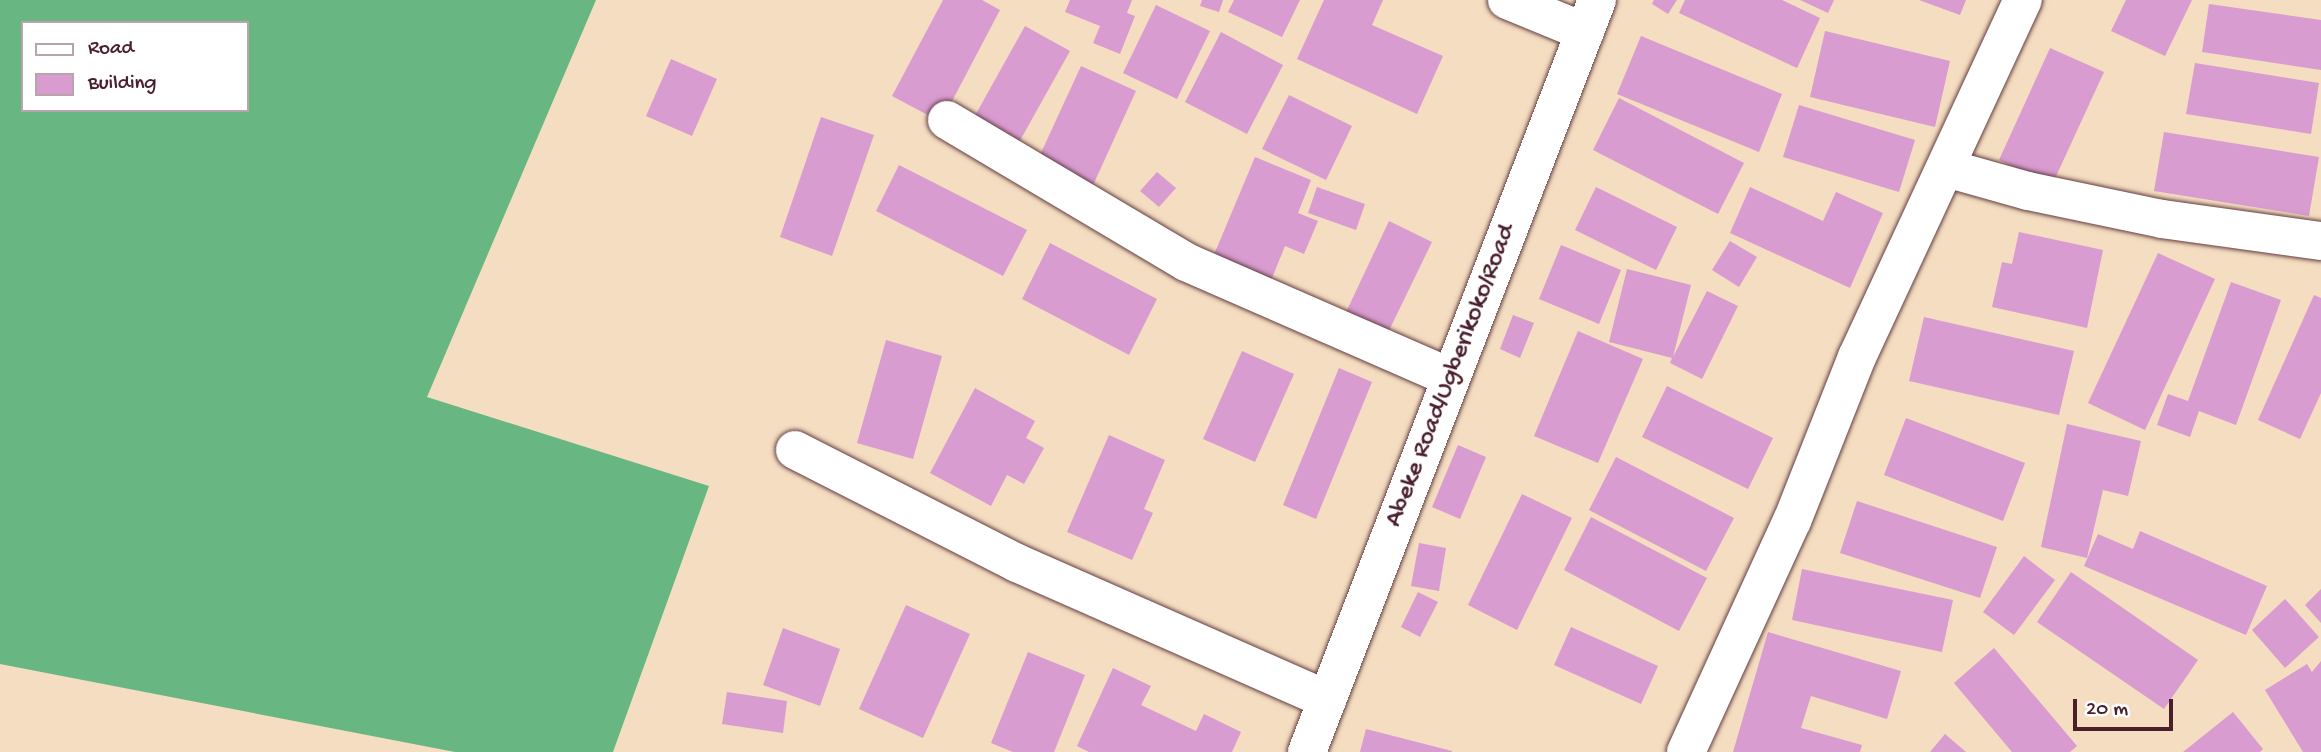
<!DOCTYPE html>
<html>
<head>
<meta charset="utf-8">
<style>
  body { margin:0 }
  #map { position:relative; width:2321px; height:752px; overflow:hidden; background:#f4ddc0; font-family:"Gochi Hand",sans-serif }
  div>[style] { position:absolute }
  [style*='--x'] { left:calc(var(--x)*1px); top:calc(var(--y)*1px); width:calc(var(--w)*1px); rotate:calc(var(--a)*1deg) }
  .forest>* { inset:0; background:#68b782 }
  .building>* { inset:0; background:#d89cd0 }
  .roads { filter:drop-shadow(0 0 2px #643c41) drop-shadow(0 0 2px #643c41) }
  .street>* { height:38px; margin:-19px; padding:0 19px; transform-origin:19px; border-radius:19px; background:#fff }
  .secondary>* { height:38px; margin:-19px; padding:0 19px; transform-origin:19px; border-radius:19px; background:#fff }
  span { translate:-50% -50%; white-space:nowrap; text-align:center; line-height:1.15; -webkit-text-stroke:7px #fff; paint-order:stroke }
  .street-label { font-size:26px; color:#4a1f2b }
  .legend { position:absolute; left:21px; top:21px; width:228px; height:91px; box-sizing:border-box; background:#fff; border:2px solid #b7a5aa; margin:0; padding:9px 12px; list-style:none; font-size:21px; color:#4a1f2b }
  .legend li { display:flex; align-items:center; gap:14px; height:35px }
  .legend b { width:35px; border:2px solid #b7a5aa }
  .scale { position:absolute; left:2073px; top:699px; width:100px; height:32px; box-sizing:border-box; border:4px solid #4a1f2b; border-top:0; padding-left:9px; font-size:21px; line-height:24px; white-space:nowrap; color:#4a1f2b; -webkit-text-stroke:5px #fff; paint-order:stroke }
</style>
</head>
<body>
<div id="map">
  <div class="forest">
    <div style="clip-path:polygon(evenodd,0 0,596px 0,427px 397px,709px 486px,613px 752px,455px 752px,0 664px,0 0,23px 23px,247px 23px,247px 110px,23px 110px,23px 23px)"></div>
  </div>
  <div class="building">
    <div style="clip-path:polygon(943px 0,982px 0,1000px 10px,941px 122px,892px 96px)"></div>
    <div style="clip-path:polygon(1070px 0,1132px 0,1127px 13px,1135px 16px,1120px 54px,1093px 43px,1100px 26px,1065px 12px)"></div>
    <div style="clip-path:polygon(1202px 0,1223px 0,1219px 12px,1200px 6px)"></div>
    <div style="clip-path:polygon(1234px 0,1300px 0,1282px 37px,1228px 12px)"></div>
    <div style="clip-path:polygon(1324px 0,1383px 0,1372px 25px,1443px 56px,1417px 114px,1297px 59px)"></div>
    <div style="clip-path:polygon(1654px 0,1677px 0,1668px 14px,1652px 4px)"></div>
    <div style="clip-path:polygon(1685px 0,1782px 0,1820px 18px,1797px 68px,1679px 13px)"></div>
    <div style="clip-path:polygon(1800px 0,1834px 0,1828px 13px)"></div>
    <div style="clip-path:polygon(1919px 0,1966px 0,1960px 15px)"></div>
    <div style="clip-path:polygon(2126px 0,2192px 0,2165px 56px,2111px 31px)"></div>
    <div style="clip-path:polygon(2209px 4px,2321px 20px,2321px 70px,2202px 52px)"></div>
    <div style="clip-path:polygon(1156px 5px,1210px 31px,1177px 99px,1123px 73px)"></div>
    <div style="clip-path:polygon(1025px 26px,1070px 51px,1012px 155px,967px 130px)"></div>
    <div style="clip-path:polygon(1825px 31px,1950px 61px,1935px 127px,1810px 97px)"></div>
    <div style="clip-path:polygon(1221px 32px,1283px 65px,1247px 134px,1185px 102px)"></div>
    <div style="clip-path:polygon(1641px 36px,1782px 94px,1759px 152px,1617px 94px)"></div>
    <div style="clip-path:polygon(2050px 48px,2104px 72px,2052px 185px,1999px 160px)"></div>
    <div style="clip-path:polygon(671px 59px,717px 79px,692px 136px,646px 116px)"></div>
    <div style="clip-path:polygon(2195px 63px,2319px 83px,2311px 134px,2186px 114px)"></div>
    <div style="clip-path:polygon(1081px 66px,1136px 91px,1089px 194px,1034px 168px)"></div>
    <div style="clip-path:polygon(1289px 95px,1352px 126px,1326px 180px,1262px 149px)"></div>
    <div style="clip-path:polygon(1619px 98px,1744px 163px,1718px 214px,1593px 150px)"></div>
    <div style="clip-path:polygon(1799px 105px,1915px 140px,1899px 192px,1783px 157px)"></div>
    <div style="clip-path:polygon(821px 117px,874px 135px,832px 256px,780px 237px)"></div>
    <div style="clip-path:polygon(2164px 132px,2319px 157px,2309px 216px,2154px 191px)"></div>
    <div style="clip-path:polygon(1255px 157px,1311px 180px,1298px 213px,1318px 221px,1304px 254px,1285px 246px,1266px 293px,1208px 269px)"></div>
    <div style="clip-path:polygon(899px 165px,1027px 230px,1003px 276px,876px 211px)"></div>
    <div style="clip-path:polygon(1157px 172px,1176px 188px,1159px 207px,1140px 191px)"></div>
    <div style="clip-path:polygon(1317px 187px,1365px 204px,1356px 230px,1308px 213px)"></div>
    <div style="clip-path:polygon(1596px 187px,1677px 227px,1656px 270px,1575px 230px)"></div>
    <div style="clip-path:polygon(1750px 187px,1823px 221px,1836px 192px,1883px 213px,1850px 288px,1730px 233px)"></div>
    <div style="clip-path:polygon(1389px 221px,1432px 242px,1381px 347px,1339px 327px)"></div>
    <div style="clip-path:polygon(2019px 232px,2103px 250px,2087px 328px,1992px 307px,2002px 262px,2012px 264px)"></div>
    <div style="clip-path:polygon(1730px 241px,1757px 257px,1739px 287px,1712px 270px)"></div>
    <div style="clip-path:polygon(1050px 243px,1157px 299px,1129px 355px,1022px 299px)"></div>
    <div style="clip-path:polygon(1561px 245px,1621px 270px,1599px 324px,1539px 299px)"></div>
    <div style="clip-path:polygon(2158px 253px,2215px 279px,2145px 430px,2088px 403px)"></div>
    <div style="clip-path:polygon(1627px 269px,1691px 285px,1673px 357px,1707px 291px,1738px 306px,1702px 379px,1670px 363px,1672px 358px,1609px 342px)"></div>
    <div style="clip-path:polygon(2231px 282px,2281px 300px,2236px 425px,2199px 411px,2190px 437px,2157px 425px,2168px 394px,2188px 401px)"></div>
    <div style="clip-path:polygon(2314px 295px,2321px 298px,2321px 393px,2300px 439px,2258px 420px)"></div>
    <div style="clip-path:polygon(1513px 315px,1534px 323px,1520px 358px,1500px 349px)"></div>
    <div style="clip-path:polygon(1924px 317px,2074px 351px,2059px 415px,1909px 381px)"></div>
    <div style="clip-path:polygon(1578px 331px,1643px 359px,1598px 463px,1534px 436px)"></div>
    <div style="clip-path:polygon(886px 340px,942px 356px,913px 459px,857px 443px)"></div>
    <div style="clip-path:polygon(1242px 351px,1294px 374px,1255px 462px,1203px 439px)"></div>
    <div style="clip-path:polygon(1339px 368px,1372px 382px,1316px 519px,1283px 505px)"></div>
    <div style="clip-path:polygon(1667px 386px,1773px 438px,1748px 489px,1642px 437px)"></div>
    <div style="clip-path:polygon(975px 388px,1035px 421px,1026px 438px,1044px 448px,1024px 484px,1007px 475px,991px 506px,930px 473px)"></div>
    <div style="clip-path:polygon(1906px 418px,2025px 463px,2003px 521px,1884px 475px)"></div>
    <div style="clip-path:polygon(2067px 424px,2141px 441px,2128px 496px,2103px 490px,2087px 558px,2041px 547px)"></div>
    <div style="clip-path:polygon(1109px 435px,1165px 460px,1144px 509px,1153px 513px,1132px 560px,1067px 532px)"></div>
    <div style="clip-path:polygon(1458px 445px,1486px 457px,1460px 519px,1432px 507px)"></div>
    <div style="clip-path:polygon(1616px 457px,1734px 518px,1706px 571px,1589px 510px)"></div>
    <div style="clip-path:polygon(1522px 494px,1572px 518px,1517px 630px,1468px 605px)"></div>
    <div style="clip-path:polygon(1857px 501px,1997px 547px,1980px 598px,1840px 553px)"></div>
    <div style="clip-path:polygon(1591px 517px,1707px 578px,1679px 631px,1564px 570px)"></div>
    <div style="clip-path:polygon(2140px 531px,2267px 586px,2246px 635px,2084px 566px,2098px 534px,2133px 549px)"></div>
    <div style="clip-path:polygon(1419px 543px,1446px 548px,1439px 591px,1411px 586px)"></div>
    <div style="clip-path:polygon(2024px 556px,2055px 580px,2014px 635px,1983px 612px)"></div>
    <div style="clip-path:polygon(1802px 569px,1953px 600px,1942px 652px,1792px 620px)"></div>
    <div style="clip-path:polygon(2071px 572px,2198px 660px,2164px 709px,2037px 622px)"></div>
    <div style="clip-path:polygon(2321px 589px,2321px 623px,2305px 605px)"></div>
    <div style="clip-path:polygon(1418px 592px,1438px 602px,1420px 637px,1401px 627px)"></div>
    <div style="clip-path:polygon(2285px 599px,2319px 637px,2285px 668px,2252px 630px)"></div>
    <div style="clip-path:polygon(906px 605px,970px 634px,923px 738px,859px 709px)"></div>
    <div style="clip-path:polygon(1571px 627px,1658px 666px,1641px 704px,1554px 665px)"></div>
    <div style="clip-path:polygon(783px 628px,840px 649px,820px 706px,763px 685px)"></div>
    <div style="clip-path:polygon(1768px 632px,1901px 671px,1887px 719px,1811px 696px,1801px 728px,1862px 745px,1860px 752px,1733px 752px)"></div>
    <div style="clip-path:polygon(1994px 648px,2077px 746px,2070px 752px,2012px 752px,1954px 683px)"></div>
    <div style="clip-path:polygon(1028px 652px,1085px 675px,1054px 752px,1013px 752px,991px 743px)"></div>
    <div style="clip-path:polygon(2321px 661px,2321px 752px,2303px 752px,2265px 690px,2307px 664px,2312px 672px)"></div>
    <div style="clip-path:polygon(1113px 668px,1151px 686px,1141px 705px,1196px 731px,1204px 714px,1241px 732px,1232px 752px,1089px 752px,1077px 746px)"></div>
    <div style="clip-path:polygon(727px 692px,787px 701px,783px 733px,722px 724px)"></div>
    <div style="clip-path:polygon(2233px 712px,2263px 749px,2260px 752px,2183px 752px)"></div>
    <div style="clip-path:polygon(1366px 729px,1452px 751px,1452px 752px,1360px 752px)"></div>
    <div style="clip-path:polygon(1945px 734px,1966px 752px,1930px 752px)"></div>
  </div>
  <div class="roads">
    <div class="street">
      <div style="--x:1507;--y:0;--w:84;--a:22.3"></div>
      <div style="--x:947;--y:120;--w:278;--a:30.7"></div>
      <div style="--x:1186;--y:262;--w:287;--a:23.6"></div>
      <div style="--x:1946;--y:168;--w:85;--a:15.7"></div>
      <div style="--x:2028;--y:191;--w:137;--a:11.8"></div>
      <div style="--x:2162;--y:219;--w:161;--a:7.9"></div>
      <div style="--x:795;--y:450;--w:249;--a:27"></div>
      <div style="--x:1017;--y:563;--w:339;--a:23.8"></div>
      <div style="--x:1686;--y:752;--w:254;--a:-65.4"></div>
      <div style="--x:1792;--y:521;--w:176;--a:-68.4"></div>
      <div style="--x:1857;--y:357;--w:394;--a:-65.1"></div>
    </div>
    <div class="secondary">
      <div style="--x:1307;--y:752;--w:806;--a:-68.91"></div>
    </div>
  </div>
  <div class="street-label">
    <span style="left:1452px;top:376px;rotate:-69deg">Abeke Road/Ugberikoko/Road</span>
  </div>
  <ul class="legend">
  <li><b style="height:9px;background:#fff"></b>Road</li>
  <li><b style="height:19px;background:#d89cd0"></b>Building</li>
  </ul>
  <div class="scale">20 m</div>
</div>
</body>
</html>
